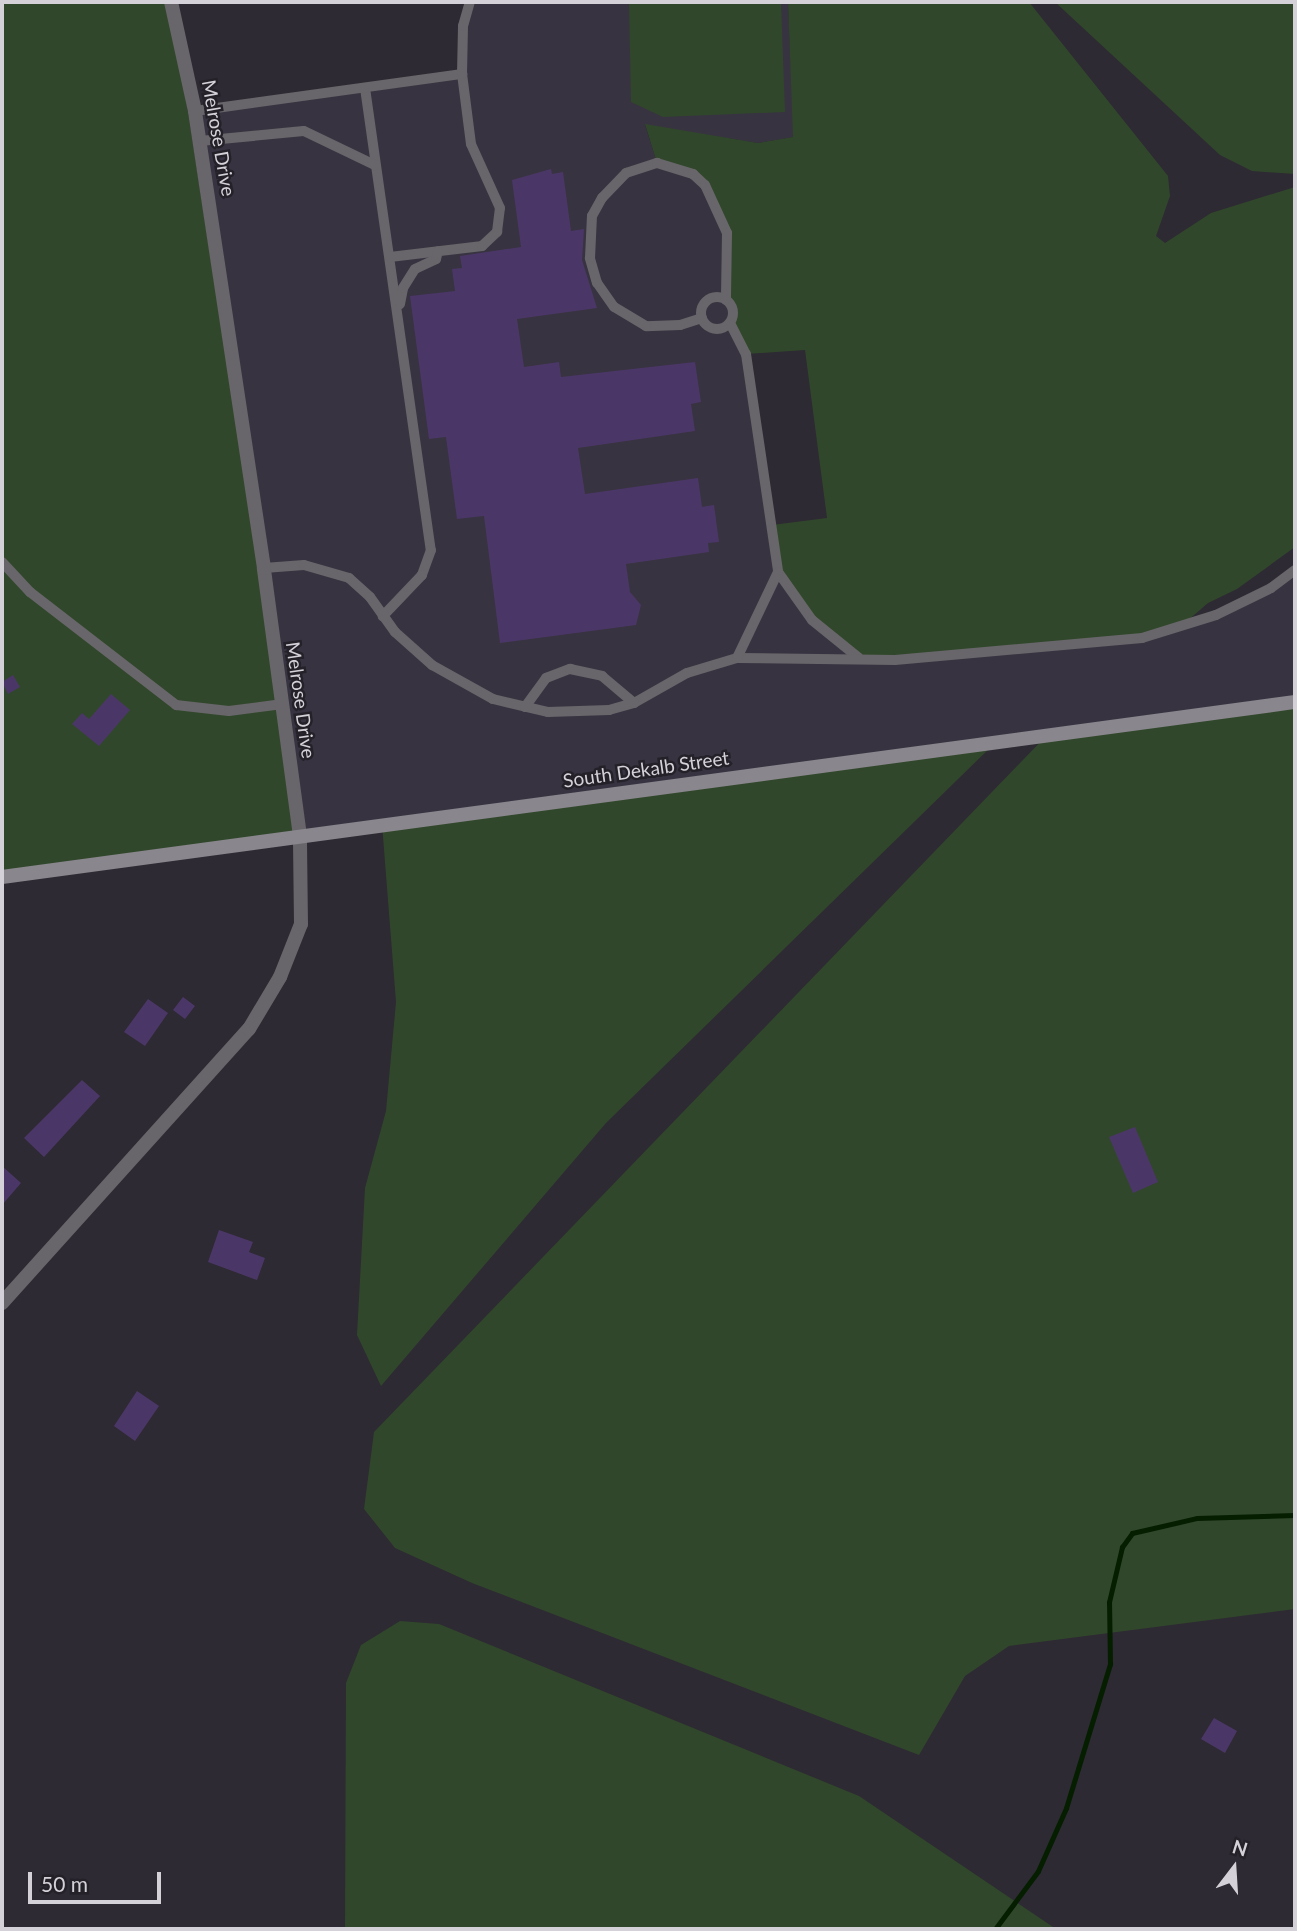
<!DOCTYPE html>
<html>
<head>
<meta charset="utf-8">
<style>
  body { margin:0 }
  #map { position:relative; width:1297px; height:1931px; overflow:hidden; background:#2d2a33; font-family:Lato,sans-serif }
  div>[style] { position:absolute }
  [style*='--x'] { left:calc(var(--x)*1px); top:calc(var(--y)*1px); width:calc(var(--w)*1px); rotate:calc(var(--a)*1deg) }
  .built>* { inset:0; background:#383341 }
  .green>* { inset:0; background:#31472b }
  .stream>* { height:5px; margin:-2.5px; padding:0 2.5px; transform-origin:2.5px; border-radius:2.5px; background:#051e00 }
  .building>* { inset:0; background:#4b3767 }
  .service>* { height:10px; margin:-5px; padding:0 5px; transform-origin:5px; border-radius:5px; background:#68666a }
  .service>.ring { margin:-5px; padding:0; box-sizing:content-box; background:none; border:10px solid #68666a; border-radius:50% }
  .tertiary>* { height:14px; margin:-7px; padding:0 7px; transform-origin:7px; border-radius:7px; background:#68666a }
  .secondary>* { height:14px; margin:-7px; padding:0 7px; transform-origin:7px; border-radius:7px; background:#89868d }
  span { translate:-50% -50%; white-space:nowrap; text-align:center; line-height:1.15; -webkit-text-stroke:5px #242129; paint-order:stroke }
  .street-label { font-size:19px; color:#d4d2d8 }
  .frame { position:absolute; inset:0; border:4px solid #d4d2d8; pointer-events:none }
  .north { position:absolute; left:1199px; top:1833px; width:70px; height:70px; -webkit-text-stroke:5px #242129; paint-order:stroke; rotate:17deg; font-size:19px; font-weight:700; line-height:28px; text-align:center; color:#d4d2d8 }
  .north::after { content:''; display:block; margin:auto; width:24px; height:32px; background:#d4d2d8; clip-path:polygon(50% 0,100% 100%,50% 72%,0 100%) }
  .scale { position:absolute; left:28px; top:1872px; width:133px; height:32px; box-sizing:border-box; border:4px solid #d4d2d8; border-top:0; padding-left:9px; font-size:21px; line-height:24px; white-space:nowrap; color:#d4d2d8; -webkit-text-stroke:5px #242129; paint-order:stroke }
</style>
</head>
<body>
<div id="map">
  <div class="built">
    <div style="clip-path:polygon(470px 2px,788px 2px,794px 137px,758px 143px,645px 125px,657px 163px,693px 174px,724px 221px,733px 310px,730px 323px,740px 338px,772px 525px,1179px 628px,1295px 570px,1295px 702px,300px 836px,195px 111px,461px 74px)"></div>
  </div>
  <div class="green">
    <div style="clip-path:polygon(2px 2px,171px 2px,300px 836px,2px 877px)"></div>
    <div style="clip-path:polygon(629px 2px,781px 2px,785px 112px,663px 117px,631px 102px)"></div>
    <div style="clip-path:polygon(788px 2px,1029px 2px,1168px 176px,1170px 196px,1156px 236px,1165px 243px,1211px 213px,1295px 187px,1295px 547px,1237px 589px,1208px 603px,1179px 628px,1142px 638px,859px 658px,832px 639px,778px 572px,772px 525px,827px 518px,805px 350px,746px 354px,726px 300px,729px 248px,705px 185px,657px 163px,645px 124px,758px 143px,793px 137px)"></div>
    <div style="clip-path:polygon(1055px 2px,1295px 2px,1295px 174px,1252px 171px,1220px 155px)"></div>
    <div style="clip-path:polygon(1295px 702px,1295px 1609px,1009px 1646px,965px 1676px,919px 1755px,472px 1583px,395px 1548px,364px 1509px,374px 1432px,1048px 734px)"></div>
    <div style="clip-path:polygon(997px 741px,606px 1123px,381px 1386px,357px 1335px,365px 1188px,386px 1111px,396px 1002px,382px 824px)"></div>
    <div style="clip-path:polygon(400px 1621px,439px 1624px,859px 1796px,1056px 1929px,345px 1929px,346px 1683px,361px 1645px)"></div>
  </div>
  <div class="stream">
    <div style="--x:995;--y:1929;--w:72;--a:-53.4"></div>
    <div style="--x:1038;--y:1871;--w:69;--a:-66"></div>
    <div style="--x:1066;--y:1808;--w:151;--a:-73"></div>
    <div style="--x:1110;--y:1664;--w:62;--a:-90.9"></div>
    <div style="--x:1109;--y:1602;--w:57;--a:-76.7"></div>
    <div style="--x:1122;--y:1547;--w:17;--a:-54"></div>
    <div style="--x:1132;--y:1533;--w:67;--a:-13"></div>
    <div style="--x:1197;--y:1518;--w:98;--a:-1.8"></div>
  </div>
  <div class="building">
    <div style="clip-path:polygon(551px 169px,552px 174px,563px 172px,571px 231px,584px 229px,582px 260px,597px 308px,517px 319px,524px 367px,559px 362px,561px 377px,695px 362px,701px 402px,691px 404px,695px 431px,578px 448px,585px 494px,698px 478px,702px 507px,714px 505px,719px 542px,708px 543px,709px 552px,626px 564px,630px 592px,641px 605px,636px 625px,500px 643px,484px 516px,457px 519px,446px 437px,429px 439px,410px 296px,455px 291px,452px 269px,462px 268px,460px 256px,521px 247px,512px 180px)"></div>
    <div style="clip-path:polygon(13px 675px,20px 687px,8px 694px,2px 682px)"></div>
    <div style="clip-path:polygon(111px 694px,130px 710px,99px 746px,72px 724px,82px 713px,89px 719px)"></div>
    <div style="clip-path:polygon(183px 997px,195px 1006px,185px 1019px,173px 1010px)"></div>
    <div style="clip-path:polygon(148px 999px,168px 1013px,145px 1046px,124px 1032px)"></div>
    <div style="clip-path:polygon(82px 1080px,100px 1096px,44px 1157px,24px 1138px)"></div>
    <div style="clip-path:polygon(1135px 1127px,1158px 1182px,1133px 1193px,1109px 1137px)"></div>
    <div style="clip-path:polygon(2px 1166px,21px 1183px,2px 1205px)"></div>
    <div style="clip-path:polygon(219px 1230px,253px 1242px,249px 1252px,265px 1258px,257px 1280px,208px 1262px)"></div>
    <div style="clip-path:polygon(137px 1391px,159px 1406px,135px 1441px,114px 1426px)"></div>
    <div style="clip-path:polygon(1214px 1718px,1237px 1731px,1225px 1753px,1201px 1739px)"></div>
  </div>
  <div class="service">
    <div style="--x:365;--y:88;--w:467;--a:81.9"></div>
    <div style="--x:431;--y:550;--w:27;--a:110"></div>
    <div style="--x:422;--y:575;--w:57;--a:133.6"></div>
    <div style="--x:195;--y:111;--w:270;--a:-7.9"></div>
    <div style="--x:200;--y:141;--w:104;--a:-5.5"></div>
    <div style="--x:304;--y:131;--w:79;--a:25.6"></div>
    <div style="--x:390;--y:257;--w:93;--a:-6.8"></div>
    <div style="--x:482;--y:246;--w:21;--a:-43"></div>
    <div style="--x:497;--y:232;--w:24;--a:-83"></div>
    <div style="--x:500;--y:208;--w:70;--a:-114.4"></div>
    <div style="--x:471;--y:144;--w:71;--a:-97.3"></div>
    <div style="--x:462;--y:74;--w:48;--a:-88.8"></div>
    <div style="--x:463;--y:26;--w:25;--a:-74"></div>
    <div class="ring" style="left:701px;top:297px;width:22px;height:22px"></div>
    <div style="--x:400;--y:304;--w:16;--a:-79"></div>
    <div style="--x:403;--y:288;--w:22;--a:-58"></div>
    <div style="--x:415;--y:269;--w:23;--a:-25"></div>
    <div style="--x:436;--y:259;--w:8;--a:-76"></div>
    <div style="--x:702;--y:318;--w:23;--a:162"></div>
    <div style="--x:680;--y:325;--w:34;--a:178"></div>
    <div style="--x:646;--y:326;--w:37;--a:-149"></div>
    <div style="--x:614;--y:307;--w:29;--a:-125"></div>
    <div style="--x:597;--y:283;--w:26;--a:-106"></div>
    <div style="--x:590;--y:258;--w:42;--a:-87.3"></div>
    <div style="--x:592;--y:216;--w:21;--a:-61"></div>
    <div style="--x:602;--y:198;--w:35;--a:-46"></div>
    <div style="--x:626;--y:173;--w:33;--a:-18"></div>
    <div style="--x:657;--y:163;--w:38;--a:17"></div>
    <div style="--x:693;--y:174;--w:16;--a:43"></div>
    <div style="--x:705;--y:185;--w:53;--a:65.4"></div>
    <div style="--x:727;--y:233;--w:67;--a:90.9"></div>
    <div style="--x:730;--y:323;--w:35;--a:63"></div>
    <div style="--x:746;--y:354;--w:220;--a:81.6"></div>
    <div style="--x:778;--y:572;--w:59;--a:54.7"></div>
    <div style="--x:812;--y:620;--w:60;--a:39"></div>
    <div style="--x:2;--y:562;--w:41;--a:47"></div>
    <div style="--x:30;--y:592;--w:185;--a:37.7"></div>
    <div style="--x:176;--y:705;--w:53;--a:6.5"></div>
    <div style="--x:229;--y:711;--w:54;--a:-7.4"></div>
    <div style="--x:264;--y:568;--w:40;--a:-4.3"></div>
    <div style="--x:304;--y:565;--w:47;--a:16.1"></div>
    <div style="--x:349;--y:578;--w:28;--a:42"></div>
    <div style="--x:370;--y:597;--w:43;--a:54.5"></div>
    <div style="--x:395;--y:632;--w:50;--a:41.7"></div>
    <div style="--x:432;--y:665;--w:70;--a:29.1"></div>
    <div style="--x:493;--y:699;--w:57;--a:13.3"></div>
    <div style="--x:548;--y:712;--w:61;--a:-1.9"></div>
    <div style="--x:609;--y:710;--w:26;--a:-16"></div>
    <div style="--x:634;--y:703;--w:61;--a:-29.5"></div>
    <div style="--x:687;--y:673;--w:52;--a:-16.7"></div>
    <div style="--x:737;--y:658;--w:158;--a:0.7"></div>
    <div style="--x:895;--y:660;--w:248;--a:-5.1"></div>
    <div style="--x:1142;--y:638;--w:77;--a:-17.3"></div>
    <div style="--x:1216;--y:615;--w:61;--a:-26.1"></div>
    <div style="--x:1271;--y:588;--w:30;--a:-37"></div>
    <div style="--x:737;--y:658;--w:95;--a:-64.5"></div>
    <div style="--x:525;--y:707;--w:36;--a:-54"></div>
    <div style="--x:546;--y:678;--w:26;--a:-21"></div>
    <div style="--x:570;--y:669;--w:33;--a:12"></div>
    <div style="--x:602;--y:676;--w:42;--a:40.2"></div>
  </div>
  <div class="tertiary">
    <div style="--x:2;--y:1303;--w:369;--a:-48"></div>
    <div style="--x:249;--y:1029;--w:61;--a:-59.2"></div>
    <div style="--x:280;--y:977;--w:57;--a:-68.4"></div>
    <div style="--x:301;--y:924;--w:88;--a:-90.7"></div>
    <div style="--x:300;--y:836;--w:270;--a:-97.7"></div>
    <div style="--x:264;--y:568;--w:462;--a:-98.6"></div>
    <div style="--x:195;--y:111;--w:112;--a:-102.4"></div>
  </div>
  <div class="secondary">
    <div style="--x:2;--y:877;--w:1305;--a:-7.71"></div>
  </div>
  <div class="street-label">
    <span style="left:219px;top:138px;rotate:80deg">Melrose Drive</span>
    <span style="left:301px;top:700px;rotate:82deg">Melrose Drive</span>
    <span style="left:646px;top:769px;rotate:-8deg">South Dekalb Street</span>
  </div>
  <div class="frame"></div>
  <div class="north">N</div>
  <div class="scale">50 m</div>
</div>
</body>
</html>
